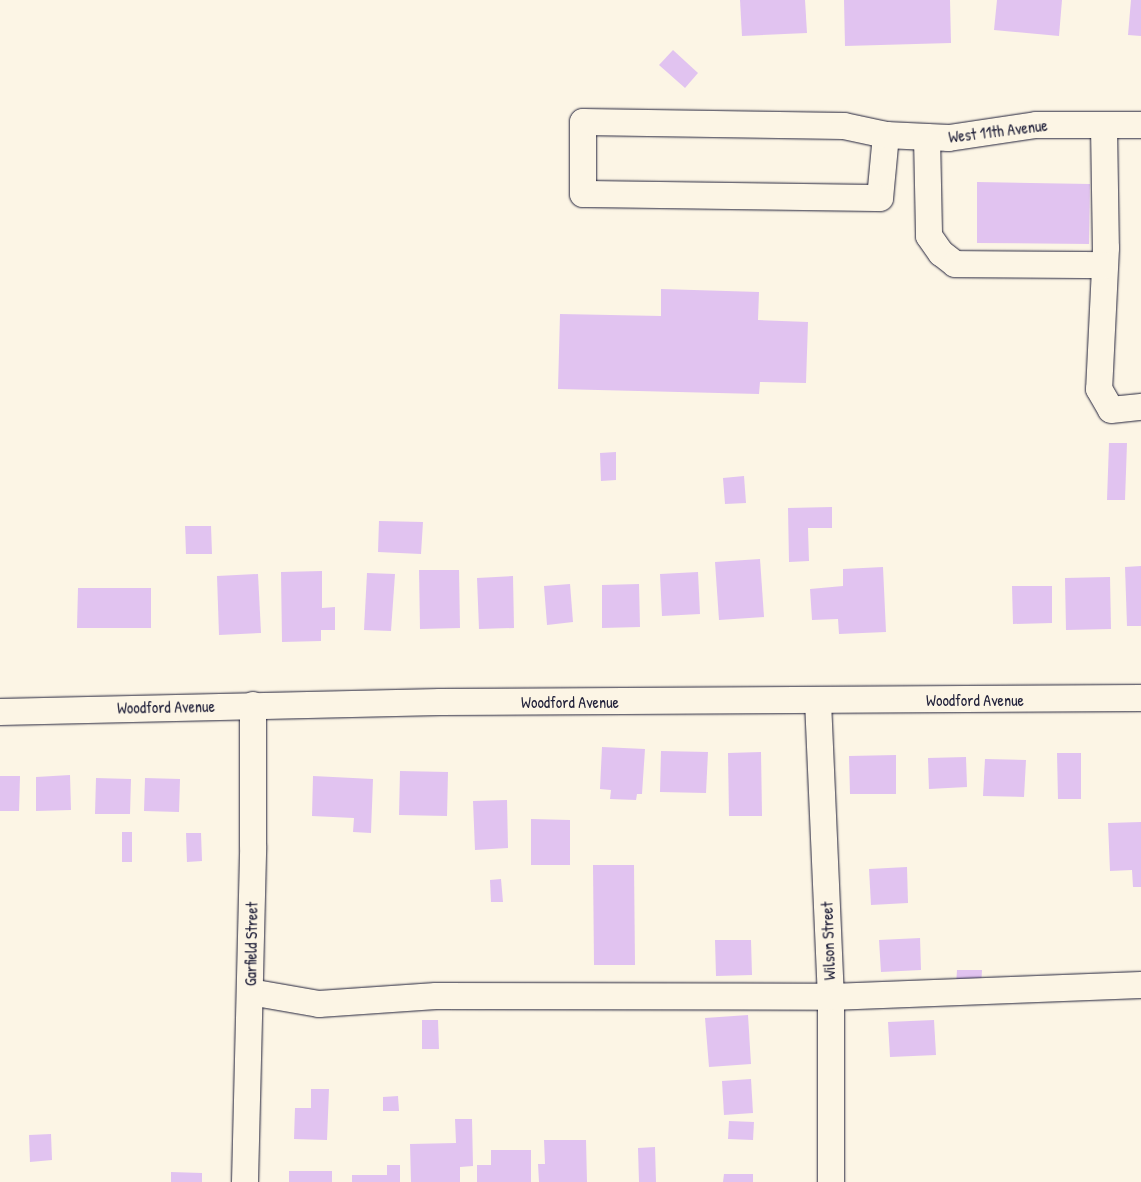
<!DOCTYPE html>
<html>
<head>
<meta charset="utf-8">
<style>
  body { margin:0 }
  #map { position:relative; width:1141px; height:1182px; overflow:hidden; background:#fcf5e5; font-family:"Patrick Hand",sans-serif }
  div>[style] { position:absolute }
  [style*='--x'] { left:calc(var(--x)*1px); top:calc(var(--y)*1px); width:calc(var(--w)*1px); rotate:calc(var(--a)*1deg) }
  .building>* { inset:0; background:#e1c3f0 }
  .roads { filter:drop-shadow(0 0 1px #22223b) drop-shadow(0 0 1px #22223b) }
  .minor>* { height:26px; margin:-13px; padding:0 13px; transform-origin:13px; border-radius:13px; background:#fcf5e5 }
  span { translate:-50% -50%; white-space:nowrap; text-align:center; line-height:1.15; -webkit-text-stroke:4px #fcf5e5; paint-order:stroke }
  .street-label { font-size:16px; color:#22223b }
</style>
</head>
<body>
<div id="map">
  <div class="building">
    <div style="clip-path:polygon(740px 0,805px 0,807px 33px,742px 36px)"></div>
    <div style="clip-path:polygon(844px 0,950px 0,951px 43px,845px 46px)"></div>
    <div style="clip-path:polygon(997px 0,1062px 0,1059px 36px,994px 30px)"></div>
    <div style="clip-path:polygon(1131px 0,1141px 0,1141px 36px,1128px 35px)"></div>
    <div style="clip-path:polygon(673px 50px,698px 73px,685px 88px,659px 65px)"></div>
    <div style="clip-path:polygon(977px 182px,1090px 184px,1089px 244px,977px 243px)"></div>
    <div style="clip-path:polygon(661px 289px,759px 292px,758px 320px,808px 322px,806px 383px,760px 382px,759px 394px,558px 389px,560px 314px,661px 316px)"></div>
    <div style="clip-path:polygon(1109px 443px,1127px 443px,1125px 500px,1107px 500px)"></div>
    <div style="clip-path:polygon(616px 452px,616px 480px,601px 481px,600px 453px)"></div>
    <div style="clip-path:polygon(744px 476px,746px 503px,725px 504px,723px 478px)"></div>
    <div style="clip-path:polygon(832px 507px,832px 528px,808px 528px,809px 561px,789px 562px,788px 508px)"></div>
    <div style="clip-path:polygon(379px 521px,423px 522px,421px 554px,378px 552px)"></div>
    <div style="clip-path:polygon(185px 526px,211px 526px,212px 554px,186px 554px)"></div>
    <div style="clip-path:polygon(760px 559px,764px 617px,719px 620px,715px 562px)"></div>
    <div style="clip-path:polygon(1141px 566px,1141px 626px,1127px 626px,1125px 567px)"></div>
    <div style="clip-path:polygon(883px 567px,886px 632px,839px 634px,838px 619px,812px 620px,810px 589px,843px 586px,843px 569px)"></div>
    <div style="clip-path:polygon(419px 570px,459px 570px,460px 628px,420px 629px)"></div>
    <div style="clip-path:polygon(322px 571px,322px 608px,335px 607px,335px 630px,321px 630px,321px 641px,282px 642px,281px 572px)"></div>
    <div style="clip-path:polygon(698px 572px,700px 614px,662px 616px,660px 574px)"></div>
    <div style="clip-path:polygon(367px 573px,395px 574px,391px 631px,364px 630px)"></div>
    <div style="clip-path:polygon(258px 574px,261px 633px,219px 635px,217px 576px)"></div>
    <div style="clip-path:polygon(513px 576px,514px 628px,479px 629px,477px 578px)"></div>
    <div style="clip-path:polygon(1110px 577px,1111px 629px,1066px 630px,1065px 578px)"></div>
    <div style="clip-path:polygon(570px 584px,573px 622px,547px 625px,544px 586px)"></div>
    <div style="clip-path:polygon(639px 584px,640px 627px,602px 628px,602px 585px)"></div>
    <div style="clip-path:polygon(1012px 586px,1052px 586px,1052px 623px,1013px 624px)"></div>
    <div style="clip-path:polygon(78px 588px,151px 588px,151px 628px,77px 628px)"></div>
    <div style="clip-path:polygon(602px 747px,645px 749px,642px 794px,637px 794px,636px 800px,610px 799px,611px 790px,600px 789px)"></div>
    <div style="clip-path:polygon(661px 751px,708px 752px,706px 793px,660px 792px)"></div>
    <div style="clip-path:polygon(761px 752px,762px 816px,729px 816px,728px 753px)"></div>
    <div style="clip-path:polygon(1057px 753px,1081px 753px,1081px 799px,1058px 799px)"></div>
    <div style="clip-path:polygon(896px 755px,896px 794px,850px 794px,849px 756px)"></div>
    <div style="clip-path:polygon(966px 757px,967px 787px,929px 789px,928px 758px)"></div>
    <div style="clip-path:polygon(985px 759px,1026px 760px,1024px 797px,983px 796px)"></div>
    <div style="clip-path:polygon(400px 771px,448px 772px,447px 816px,399px 815px)"></div>
    <div style="clip-path:polygon(70px 775px,71px 810px,36px 811px,36px 777px)"></div>
    <div style="clip-path:polygon(0 776px,20px 776px,19px 811px,0 811px)"></div>
    <div style="clip-path:polygon(313px 776px,373px 779px,371px 833px,353px 832px,354px 818px,312px 816px)"></div>
    <div style="clip-path:polygon(96px 778px,131px 779px,130px 814px,95px 814px)"></div>
    <div style="clip-path:polygon(145px 778px,180px 779px,179px 812px,144px 811px)"></div>
    <div style="clip-path:polygon(507px 800px,508px 848px,475px 850px,473px 801px)"></div>
    <div style="clip-path:polygon(531px 819px,570px 820px,570px 865px,531px 865px)"></div>
    <div style="clip-path:polygon(1141px 822px,1141px 887px,1133px 887px,1132px 870px,1110px 871px,1108px 823px)"></div>
    <div style="clip-path:polygon(122px 832px,132px 832px,132px 862px,122px 862px)"></div>
    <div style="clip-path:polygon(186px 833px,201px 833px,202px 861px,187px 862px)"></div>
    <div style="clip-path:polygon(593px 865px,634px 865px,635px 965px,594px 965px)"></div>
    <div style="clip-path:polygon(907px 867px,908px 903px,871px 905px,869px 869px)"></div>
    <div style="clip-path:polygon(501px 879px,503px 902px,491px 902px,490px 880px)"></div>
    <div style="clip-path:polygon(920px 938px,921px 970px,881px 972px,879px 940px)"></div>
    <div style="clip-path:polygon(715px 940px,751px 940px,752px 975px,716px 976px)"></div>
    <div style="clip-path:polygon(957px 970px,982px 970px,981px 985px,956px 985px)"></div>
    <div style="clip-path:polygon(748px 1015px,751px 1064px,709px 1067px,705px 1018px)"></div>
    <div style="clip-path:polygon(422px 1020px,438px 1020px,439px 1049px,422px 1049px)"></div>
    <div style="clip-path:polygon(934px 1020px,936px 1055px,890px 1057px,888px 1022px)"></div>
    <div style="clip-path:polygon(751px 1079px,753px 1113px,724px 1115px,722px 1081px)"></div>
    <div style="clip-path:polygon(311px 1089px,329px 1089px,327px 1140px,294px 1139px,295px 1108px,311px 1108px)"></div>
    <div style="clip-path:polygon(398px 1096px,399px 1111px,383px 1111px,383px 1097px)"></div>
    <div style="clip-path:polygon(455px 1119px,472px 1119px,473px 1166px,460px 1167px,460px 1182px,411px 1182px,410px 1144px,456px 1143px)"></div>
    <div style="clip-path:polygon(729px 1121px,754px 1122px,753px 1140px,728px 1139px)"></div>
    <div style="clip-path:polygon(51px 1134px,52px 1160px,30px 1162px,29px 1135px)"></div>
    <div style="clip-path:polygon(544px 1140px,586px 1140px,587px 1182px,539px 1182px,538px 1164px,545px 1164px)"></div>
    <div style="clip-path:polygon(655px 1147px,656px 1182px,639px 1182px,638px 1148px)"></div>
    <div style="clip-path:polygon(491px 1150px,531px 1150px,531px 1182px,477px 1182px,477px 1165px,491px 1165px)"></div>
    <div style="clip-path:polygon(387px 1165px,400px 1165px,400px 1182px,352px 1182px,352px 1175px,387px 1175px)"></div>
    <div style="clip-path:polygon(289px 1171px,332px 1171px,332px 1182px,289px 1182px)"></div>
    <div style="clip-path:polygon(171px 1172px,202px 1173px,202px 1182px,171px 1182px)"></div>
    <div style="clip-path:polygon(724px 1174px,753px 1174px,753px 1182px,723px 1182px)"></div>
  </div>
  <div class="roads">
    <div class="minor">
      <div style="--x:1104;--y:126;--w:122;--a:89.1"></div>
      <div style="--x:1106;--y:248;--w:141;--a:92.8"></div>
      <div style="--x:1099;--y:389;--w:24;--a:60"></div>
      <div style="--x:1111;--y:410;--w:30;--a:-6"></div>
      <div style="--x:886;--y:135;--w:63;--a:95.4"></div>
      <div style="--x:880;--y:198;--w:297;--a:-179.2"></div>
      <div style="--x:583;--y:194;--w:72;--a:-90"></div>
      <div style="--x:583;--y:122;--w:261;--a:0.9"></div>
      <div style="--x:844;--y:126;--w:43;--a:12.1"></div>
      <div style="--x:886;--y:135;--w:63;--a:2.7"></div>
      <div style="--x:949;--y:138;--w:88;--a:-8.5"></div>
      <div style="--x:1036;--y:125;--w:105;--a:0"></div>
      <div style="--x:927;--y:137;--w:99;--a:88.8"></div>
      <div style="--x:929;--y:236;--w:21;--a:55"></div>
      <div style="--x:941;--y:253;--w:18;--a:38"></div>
      <div style="--x:955;--y:264;--w:150;--a:0.4"></div>
      <div style="--x:818;--y:701;--w:296;--a:87.5"></div>
      <div style="--x:831;--y:997;--w:185;--a:90"></div>
      <div style="--x:0;--y:712;--w:440;--a:-1.3"></div>
      <div style="--x:440;--y:702;--w:701;--a:-0.33"></div>
      <div style="--x:250;--y:992;--w:70;--a:9.9"></div>
      <div style="--x:319;--y:1004;--w:117;--a:-3.9"></div>
      <div style="--x:436;--y:996;--w:395;--a:0.1"></div>
      <div style="--x:831;--y:997;--w:310;--a:-2.2"></div>
      <div style="--x:245;--y:1182;--w:336;--a:-88.6"></div>
      <div style="--x:253;--y:846;--w:141;--a:-90"></div>
    </div>
  </div>
  <div class="street-label">
    <span style="left:998px;top:131px;rotate:-7deg">West 11th Avenue</span>
    <span style="left:975px;top:700px">Woodford Avenue</span>
    <span style="left:570px;top:702px">Woodford Avenue</span>
    <span style="left:166px;top:707px;rotate:-1deg">Woodford Avenue</span>
    <span style="left:828px;top:941px;rotate:-92deg">Wilson Street</span>
    <span style="left:251px;top:944px;rotate:-89deg">Garfield Street</span>
  </div>
</div>
</body>
</html>
